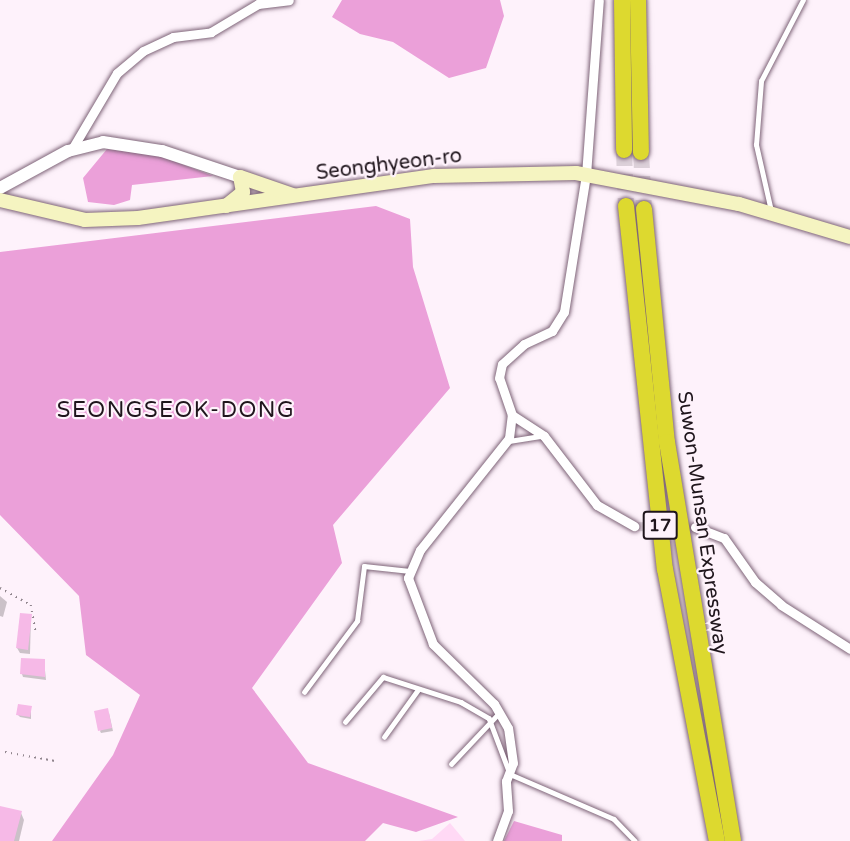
<!DOCTYPE html>
<html>
<head>
<meta charset="utf-8">
<style>
  body { margin:0 }
  #map { position:relative; width:850px; height:841px; overflow:hidden; background:#fef2fb; font-family:"Varela Round",sans-serif }
  div>[style] { position:absolute }
  [style*='--x'] { left:calc(var(--x)*1px); top:calc(var(--y)*1px); width:calc(var(--w)*1px); rotate:calc(var(--a)*1deg) }
  .green>* { inset:0; background:#ffd9f5 }
  .forest>* { inset:0; background:#eba0d9 }
  .shadow>* { inset:0; background:#0003 }
  .building>* { inset:0; background:#f6b9e7 }
  .minor-tunnel>* { height:9px; margin-top:-4.5px; transform-origin:0; background:repeating-linear-gradient(90deg,#ddd1da 0 9px,transparent 0 13.5px) }
  .motorway-tunnel>* { height:16px; margin-top:-8px; transform-origin:0; background:repeating-linear-gradient(90deg,#ddd1da 0 16px,transparent 0 24px) }
  .path>* { height:1.5px; margin-top:-0.75px; transform-origin:0; background:repeating-linear-gradient(90deg,#90858d 0 1.5px,transparent 0 6px) }
  .roads { filter:drop-shadow(0 0 2px #7e6478) drop-shadow(0 0 2px #7e6478) }
  .service>* { height:4.5px; margin:-2.25px; padding:0 2.25px; transform-origin:2.25px; border-radius:2.25px; background:#fff }
  .minor>* { height:9px; margin:-4.5px; padding:0 4.5px; transform-origin:4.5px; border-radius:4.5px; background:#fff }
  .tertiary>* { height:12px; margin:-6px; padding:0 6px; transform-origin:6px; border-radius:6px; background:#fff }
  .secondary>* { height:14px; margin:-7px; padding:0 7px; transform-origin:7px; border-radius:7px; background:#f5f4c1 }
  .motorway>* { height:16px; margin:-8px; padding:0 8px; transform-origin:8px; border-radius:8px; background:#ddd92f }
  span { translate:-50% -50%; white-space:nowrap; text-align:center; line-height:1.15; -webkit-text-stroke:4.5px #fef2fb; paint-order:stroke }
  .shield-label span { padding:2px 4px; background:#fef2fb; border:2px solid; border-radius:4px; -webkit-text-stroke-width:0 }
  .shield-label { font-size:18px; color:#1f151c; font-weight:700 }
  .street-label { font-size:20px; color:#1f151c }
  .quarter-label { font-size:22px; color:#1f151c; letter-spacing:1.5px }
</style>
</head>
<body>
<div id="map">
  <div class="green">
    <div style="clip-path:polygon(450px 823px,465px 841px,419px 841px,432px 839px)"></div>
  </div>
  <div class="forest">
    <div style="clip-path:polygon(342px 0,500px 0,504px 16px,486px 68px,449px 78px,393px 42px,360px 34px,332px 17px)"></div>
    <div style="clip-path:polygon(107px 149px,160px 156px,213px 176px,132px 185px,130px 200px,114px 205px,88px 202px,83px 178px)"></div>
    <div style="clip-path:polygon(376px 206px,410px 219px,413px 267px,450px 388px,333px 525px,342px 563px,252px 688px,308px 763px,458px 817px,416px 832px,383px 823px,365px 841px,52px 841px,113px 755px,140px 695px,86px 655px,79px 596px,0 515px,0 252px)"></div>
    <div style="clip-path:polygon(514px 821px,562px 835px,562px 841px,504px 841px)"></div>
  </div>
  <div class="shadow">
    <div style="clip-path:polygon(0 596px,7px 602px,3px 617px,0 616px)"></div>
    <div style="clip-path:polygon(31px 616px,30px 654px,20px 653px,17px 648px)"></div>
    <div style="clip-path:polygon(44px 661px,46px 680px,23px 677px,22px 674px)"></div>
    <div style="clip-path:polygon(31px 707px,31px 719px,20px 717px,18px 715px)"></div>
    <div style="clip-path:polygon(109px 713px,113px 731px,101px 733px,100px 731px)"></div>
    <div style="clip-path:polygon(0 808px,21px 813px,24px 820px,19px 841px,0 841px)"></div>
  </div>
  <div class="building">
    <div style="clip-path:polygon(20px 613px,32px 614px,28px 650px,16px 648px)"></div>
    <div style="clip-path:polygon(21px 658px,45px 659px,45px 677px,20px 674px)"></div>
    <div style="clip-path:polygon(18px 704px,32px 706px,30px 717px,16px 715px)"></div>
    <div style="clip-path:polygon(108px 708px,112px 728px,98px 731px,94px 711px)"></div>
    <div style="clip-path:polygon(0 806px,22px 811px,14px 841px,0 841px)"></div>
  </div>
  <div class="minor-tunnel">
    <div style="--x:634;--y:526;--w:50;--a:1.1"></div>
  </div>
  <div class="motorway-tunnel">
    <div style="--x:624;--y:150;--w:56;--a:88"></div>
    <div style="--x:641;--y:152;--w:57;--a:87"></div>
  </div>
  <div class="path">
    <div style="--x:0;--y:588;--w:35;--a:29"></div>
    <div style="--x:31;--y:605;--w:28;--a:80"></div>
    <div style="--x:5;--y:752;--w:51;--a:10.2"></div>
  </div>
  <div class="roads">
    <div class="service">
      <div style="--x:771;--y:211;--w:68;--a:-102.8"></div>
      <div style="--x:756;--y:145;--w:64;--a:-85.5"></div>
      <div style="--x:761;--y:81;--w:91;--a:-62.6"></div>
      <div style="--x:509;--y:441;--w:33;--a:-9"></div>
      <div style="--x:304;--y:692;--w:89;--a:-53.3"></div>
      <div style="--x:357;--y:621;--w:55;--a:-82.7"></div>
      <div style="--x:364;--y:566;--w:46;--a:6.2"></div>
      <div style="--x:345;--y:722;--w:59;--a:-49.8"></div>
      <div style="--x:383;--y:677;--w:82;--a:17.8"></div>
      <div style="--x:461;--y:702;--w:32;--a:30"></div>
      <div style="--x:489;--y:718;--w:60;--a:69.4"></div>
      <div style="--x:510;--y:774;--w:113;--a:23.4"></div>
      <div style="--x:614;--y:819;--w:30;--a:46"></div>
      <div style="--x:384;--y:737;--w:57;--a:-54.3"></div>
      <div style="--x:451;--y:764;--w:71;--a:-46.7"></div>
    </div>
    <div class="minor">
      <div style="--x:72;--y:149;--w:88;--a:-59.4"></div>
      <div style="--x:117;--y:73;--w:34;--a:-40"></div>
      <div style="--x:143;--y:51;--w:33;--a:-25"></div>
      <div style="--x:173;--y:37;--w:38;--a:-7"></div>
      <div style="--x:211;--y:32;--w:55;--a:-30.8"></div>
      <div style="--x:258;--y:4;--w:31;--a:-7"></div>
      <div style="--x:512;--y:415;--w:38;--a:33"></div>
      <div style="--x:544;--y:436;--w:87;--a:52.5"></div>
      <div style="--x:597;--y:505;--w:43;--a:29.6"></div>
      <div style="--x:695;--y:527;--w:31;--a:21"></div>
      <div style="--x:724;--y:538;--w:54;--a:54.8"></div>
      <div style="--x:755;--y:582;--w:35;--a:41"></div>
      <div style="--x:781;--y:605;--w:82;--a:32.5"></div>
      <div style="--x:497;--y:841;--w:32;--a:-70"></div>
      <div style="--x:508;--y:811;--w:30;--a:-94"></div>
      <div style="--x:506;--y:781;--w:19;--a:-69"></div>
      <div style="--x:513;--y:763;--w:35;--a:-98"></div>
      <div style="--x:508;--y:728;--w:28;--a:-120"></div>
      <div style="--x:494;--y:704;--w:86;--a:-135.5"></div>
      <div style="--x:433;--y:644;--w:71;--a:-110.7"></div>
      <div style="--x:408;--y:578;--w:30;--a:-67"></div>
      <div style="--x:420;--y:550;--w:143;--a:-51.5"></div>
      <div style="--x:509;--y:438;--w:23;--a:-83"></div>
      <div style="--x:512;--y:415;--w:39;--a:-109"></div>
      <div style="--x:499;--y:378;--w:14;--a:-78"></div>
      <div style="--x:502;--y:364;--w:30;--a:-42"></div>
      <div style="--x:524;--y:344;--w:31;--a:-25"></div>
      <div style="--x:552;--y:331;--w:22;--a:-58"></div>
      <div style="--x:564;--y:312;--w:139;--a:-80.9"></div>
      <div style="--x:586;--y:175;--w:175;--a:-85.8"></div>
    </div>
    <div class="tertiary">
      <div style="--x:0;--y:188;--w:77;--a:-28.6"></div>
      <div style="--x:68;--y:151;--w:36;--a:-14"></div>
      <div style="--x:103;--y:142;--w:60;--a:8.7"></div>
      <div style="--x:162;--y:151;--w:82;--a:18.4"></div>
    </div>
    <div class="secondary">
      <div style="--x:0;--y:200;--w:87;--a:13.2"></div>
      <div style="--x:85;--y:220;--w:53;--a:-2.2"></div>
      <div style="--x:138;--y:218;--w:299;--a:-8.1"></div>
      <div style="--x:434;--y:176;--w:142;--a:-1.2"></div>
      <div style="--x:576;--y:173;--w:166;--a:10.8"></div>
      <div style="--x:739;--y:204;--w:116;--a:16.6"></div>
      <div style="--x:226;--y:206;--w:22;--a:-39"></div>
      <div style="--x:243;--y:192;--w:15;--a:-101"></div>
      <div style="--x:240;--y:177;--w:56;--a:18.8"></div>
    </div>
    <div class="motorway">
      <div style="--x:622;--y:0;--w:150;--a:89.2"></div>
      <div style="--x:638;--y:0;--w:152;--a:88.9"></div>
      <div style="--x:626;--y:206;--w:365;--a:83.9"></div>
      <div style="--x:665;--y:569;--w:277;--a:79.2"></div>
      <div style="--x:644;--y:209;--w:234;--a:84.4"></div>
      <div style="--x:667;--y:442;--w:404;--a:80.6"></div>
    </div>
  </div>
  <div class="shield-label">
    <span style="left:660px;top:525px">17</span>
  </div>
  <div class="street-label">
    <span style="left:389px;top:165px;rotate:-7deg">Seonghyeon-ro</span>
    <span style="left:702px;top:523px;rotate:82deg">Suwon-Munsan Expressway</span>
  </div>
  <div class="quarter-label">
    <span style="left:176px;top:411px">SEONGSEOK-DONG</span>
  </div>
</div>
</body>
</html>
